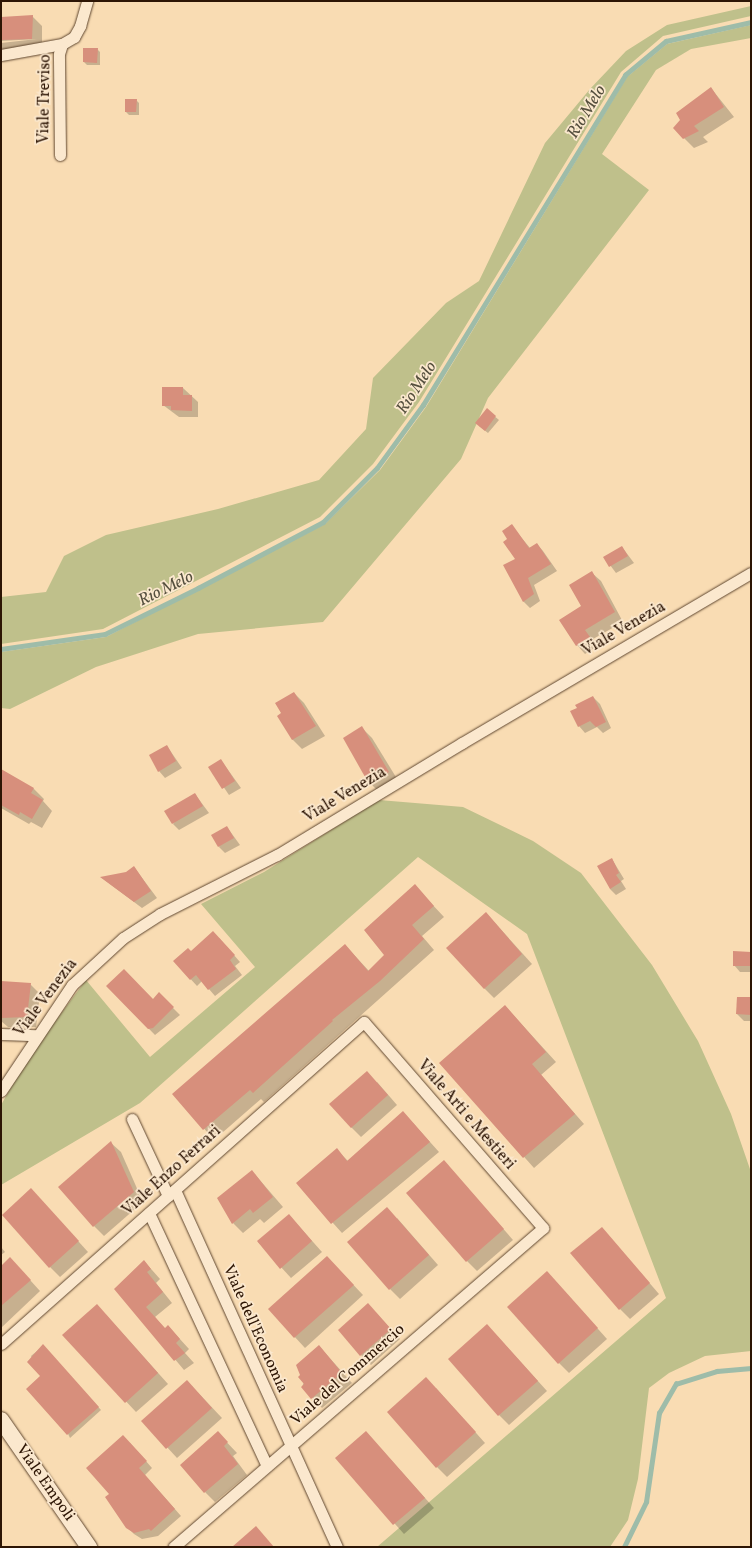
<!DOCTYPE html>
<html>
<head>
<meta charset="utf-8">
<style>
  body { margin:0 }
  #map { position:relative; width:752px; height:1548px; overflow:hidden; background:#f9dcb3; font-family:Vollkorn,serif }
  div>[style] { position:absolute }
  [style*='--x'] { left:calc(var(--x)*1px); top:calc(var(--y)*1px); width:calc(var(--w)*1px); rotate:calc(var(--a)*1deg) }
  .green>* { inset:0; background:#bfc08b }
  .shadow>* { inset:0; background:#0003 }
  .stream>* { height:4.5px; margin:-2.25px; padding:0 2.25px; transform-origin:2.25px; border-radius:2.25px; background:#9ebca9 }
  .building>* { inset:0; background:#d78f7c }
  .roads { filter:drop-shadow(0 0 1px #604730) drop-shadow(0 0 1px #604730) }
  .street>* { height:11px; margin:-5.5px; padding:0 5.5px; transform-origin:5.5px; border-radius:5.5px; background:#fbe8ce }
  .secondary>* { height:16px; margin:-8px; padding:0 8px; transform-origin:8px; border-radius:8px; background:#fbe8ce }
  span { translate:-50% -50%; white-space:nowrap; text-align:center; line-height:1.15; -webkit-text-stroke:3.5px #fbe8ce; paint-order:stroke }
  .street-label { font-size:16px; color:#2d1504 }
  .water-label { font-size:17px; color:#554f3e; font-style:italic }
  .frame { position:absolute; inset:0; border:2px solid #2d1504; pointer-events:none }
</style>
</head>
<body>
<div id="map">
  <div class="green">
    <div style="clip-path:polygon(751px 6px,751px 16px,663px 36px,621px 72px,419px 402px,373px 464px,320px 517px,103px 629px,1px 644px,1px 597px,46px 592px,64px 556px,106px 535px,218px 509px,319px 480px,366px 429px,373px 378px,446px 303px,479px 281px,545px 143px,590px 89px,626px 51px,667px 25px)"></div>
    <div style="clip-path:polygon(751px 25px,751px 38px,691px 49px,656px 70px,602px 154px,649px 190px,488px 398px,461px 459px,323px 622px,198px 634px,96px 667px,10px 709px,1px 708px,1px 652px,106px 637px,325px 524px,380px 470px,426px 407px,627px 77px,667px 44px)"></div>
    <div style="clip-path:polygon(379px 800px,463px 807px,533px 841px,581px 873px,652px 965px,698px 1041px,731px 1114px,751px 1172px,751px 1351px,705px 1356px,669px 1373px,649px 1388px,638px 1479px,628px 1520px,610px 1547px,377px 1547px,666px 1298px,527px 934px,418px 857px,140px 1103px,1px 1185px,1px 1105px,29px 1056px,86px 980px,150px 1057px,255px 967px,201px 904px,264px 872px)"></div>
  </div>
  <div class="shadow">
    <div style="clip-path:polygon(32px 16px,42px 26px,42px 48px,1px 53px,1px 43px,37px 39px,1px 41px,1px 18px)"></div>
    <div style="clip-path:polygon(97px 49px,100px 52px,100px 65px,87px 65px,84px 62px)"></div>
    <div style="clip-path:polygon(711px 88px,734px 117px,703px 137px,708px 142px,694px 148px,684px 138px)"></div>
    <div style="clip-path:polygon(136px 100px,139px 103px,139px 115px,129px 115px,126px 112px)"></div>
    <div style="clip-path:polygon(183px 388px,198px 402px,198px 417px,179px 417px,163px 405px)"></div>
    <div style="clip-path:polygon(487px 410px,499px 420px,488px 433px,479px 426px)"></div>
    <div style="clip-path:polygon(511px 525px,530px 548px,537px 544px,543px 551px,557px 571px,534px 585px,540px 601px,530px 608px,523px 601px,516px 559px,508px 539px)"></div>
    <div style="clip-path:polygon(622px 547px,634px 563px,616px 573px,604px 557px)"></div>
    <div style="clip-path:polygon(592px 573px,601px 581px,623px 622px,593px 639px,598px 646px,585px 654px,577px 645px,582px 606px)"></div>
    <div style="clip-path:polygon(294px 693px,304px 703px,325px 736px,302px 749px,292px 739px,283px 714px)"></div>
    <div style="clip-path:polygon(593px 697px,600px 704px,611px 728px,603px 733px,597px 727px,585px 733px,579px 726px)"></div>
    <div style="clip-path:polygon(362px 728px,372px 738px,399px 782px,380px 793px,370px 783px)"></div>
    <div style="clip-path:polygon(167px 746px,182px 768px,165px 778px,159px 771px)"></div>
    <div style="clip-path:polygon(221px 760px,241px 788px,229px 795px,210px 767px)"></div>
    <div style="clip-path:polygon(1px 770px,34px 789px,44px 799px,43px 801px,52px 811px,42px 828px,31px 822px,29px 824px,1px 808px)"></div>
    <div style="clip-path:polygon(195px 794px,209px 813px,179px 830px,173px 824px)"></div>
    <div style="clip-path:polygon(227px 827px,240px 845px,225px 853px,219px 847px)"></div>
    <div style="clip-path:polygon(612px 859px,624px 879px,621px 881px,626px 889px,616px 895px,610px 889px)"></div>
    <div style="clip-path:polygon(134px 867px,157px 898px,142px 908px,102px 878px,126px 873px)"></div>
    <div style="clip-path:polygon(415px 886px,444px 917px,422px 936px,434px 950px,264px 1102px,261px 1099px,214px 1140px,174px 1094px,345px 945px,369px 971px,386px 955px)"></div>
    <div style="clip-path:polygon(486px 913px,532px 964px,494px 998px,484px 988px)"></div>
    <div style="clip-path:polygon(219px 938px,240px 962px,235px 966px,242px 975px,215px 996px,202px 981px,197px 986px,174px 961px)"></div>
    <div style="clip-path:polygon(751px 953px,751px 972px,740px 972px,734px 965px)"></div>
    <div style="clip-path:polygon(1px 982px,30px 984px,40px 994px,36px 1027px,8px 1027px,1px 1021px)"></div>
    <div style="clip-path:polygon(107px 986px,153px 1000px,159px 994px,180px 1015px,155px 1035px)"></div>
    <div style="clip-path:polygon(751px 998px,751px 1021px,744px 1021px,737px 1014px)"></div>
    <div style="clip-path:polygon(505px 1006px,556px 1062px,541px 1075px,584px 1124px,534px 1168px,441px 1063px)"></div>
    <div style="clip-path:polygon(377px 1082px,397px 1105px,361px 1137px,351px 1127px)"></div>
    <div style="clip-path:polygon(413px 1123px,439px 1152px,342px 1233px,297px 1183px,337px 1150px,348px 1161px)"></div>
    <div style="clip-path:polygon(111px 1143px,121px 1152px,143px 1202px,104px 1236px,94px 1226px)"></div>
    <div style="clip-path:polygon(444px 1161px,513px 1240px,477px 1271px,467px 1261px)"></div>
    <div style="clip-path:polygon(252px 1171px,283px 1207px,264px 1223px,260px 1219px,243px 1233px,233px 1223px)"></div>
    <div style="clip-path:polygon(41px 1200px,88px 1252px,60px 1277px,50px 1267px)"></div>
    <div style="clip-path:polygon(289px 1215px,322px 1252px,291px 1278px,258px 1242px)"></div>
    <div style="clip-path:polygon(397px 1218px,438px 1265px,400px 1299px,390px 1289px)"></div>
    <div style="clip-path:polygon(602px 1228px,659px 1294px,630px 1319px,620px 1309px)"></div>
    <div style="clip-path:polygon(1px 1247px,5px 1252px,1px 1255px)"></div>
    <div style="clip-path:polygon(327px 1257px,363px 1295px,305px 1348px,269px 1309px)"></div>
    <div style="clip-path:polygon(144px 1261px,160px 1279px,156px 1283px,172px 1303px,155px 1317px,165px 1329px,168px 1326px,189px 1349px,185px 1353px,194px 1363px,184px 1370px,116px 1289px)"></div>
    <div style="clip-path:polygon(1px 1267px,20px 1269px,40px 1291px,1px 1328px)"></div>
    <div style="clip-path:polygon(557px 1283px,607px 1339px,569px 1373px,559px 1363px)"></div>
    <div style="clip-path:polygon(378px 1315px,400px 1339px,371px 1365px,361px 1355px)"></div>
    <div style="clip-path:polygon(107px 1316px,168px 1384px,136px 1412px,64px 1335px)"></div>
    <div style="clip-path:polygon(497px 1336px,547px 1391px,509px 1425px,499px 1415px)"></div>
    <div style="clip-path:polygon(43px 1346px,101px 1410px,70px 1438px,31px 1356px)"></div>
    <div style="clip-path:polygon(319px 1346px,352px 1383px,322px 1408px,302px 1387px)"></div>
    <div style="clip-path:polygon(187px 1381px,222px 1418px,177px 1458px,143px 1421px)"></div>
    <div style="clip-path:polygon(436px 1388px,485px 1443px,447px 1477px,437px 1467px)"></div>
    <div style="clip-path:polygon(366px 1432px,434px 1508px,404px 1534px,336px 1458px)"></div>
    <div style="clip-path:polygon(218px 1433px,237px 1453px,233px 1456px,247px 1475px,215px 1502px,205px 1492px)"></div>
    <div style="clip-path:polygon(130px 1443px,152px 1468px,145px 1475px,181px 1516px,158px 1536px,142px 1539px,134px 1534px,127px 1527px,110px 1494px)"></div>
  </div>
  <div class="stream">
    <div style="--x:1;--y:649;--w:105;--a:-8.2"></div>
    <div style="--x:105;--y:634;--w:104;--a:-26.3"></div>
    <div style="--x:198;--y:588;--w:141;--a:-27.8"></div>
    <div style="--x:323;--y:522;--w:76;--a:-45"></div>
    <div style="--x:377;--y:468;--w:78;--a:-53.9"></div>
    <div style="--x:423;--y:405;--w:387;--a:-58.5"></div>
    <div style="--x:625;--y:75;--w:53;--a:-39.7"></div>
    <div style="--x:666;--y:41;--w:87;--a:-12.6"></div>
    <div style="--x:624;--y:1547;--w:50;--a:-63.9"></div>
    <div style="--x:646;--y:1502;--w:90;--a:-81.7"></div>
    <div style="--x:659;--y:1413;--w:34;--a:-60"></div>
    <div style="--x:676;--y:1384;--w:43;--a:-17.6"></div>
    <div style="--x:717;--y:1371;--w:34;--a:-5"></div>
  </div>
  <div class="building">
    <div style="clip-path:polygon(33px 15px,32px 39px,1px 40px,1px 17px)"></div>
    <div style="clip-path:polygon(83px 48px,98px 48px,97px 63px,83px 62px)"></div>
    <div style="clip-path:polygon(711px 87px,724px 107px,694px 126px,699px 131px,683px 139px,673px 128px,680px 120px,676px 113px)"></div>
    <div style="clip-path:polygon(125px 99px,137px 99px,136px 112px,125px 112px)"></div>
    <div style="clip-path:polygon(162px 387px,183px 387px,183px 395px,192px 395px,192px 411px,171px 410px,171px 406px,162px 406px)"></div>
    <div style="clip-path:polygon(487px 408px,496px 416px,485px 431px,475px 423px)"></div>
    <div style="clip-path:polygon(512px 524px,529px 548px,537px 543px,551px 564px,528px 578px,534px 594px,523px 602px,503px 565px,515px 559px,503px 542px,507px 539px,502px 531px)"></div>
    <div style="clip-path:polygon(622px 546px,628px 556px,609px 567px,603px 557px)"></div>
    <div style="clip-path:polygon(592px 571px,615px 612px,585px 630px,590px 637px,576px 646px,559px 620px,581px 606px,569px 585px)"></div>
    <div style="clip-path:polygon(294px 692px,316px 726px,292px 740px,277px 716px,281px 713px,275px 703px)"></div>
    <div style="clip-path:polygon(593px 696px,606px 722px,596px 727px,590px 721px,578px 727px,570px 711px,577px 708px,575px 705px)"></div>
    <div style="clip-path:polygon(362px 726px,389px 772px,369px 784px,343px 738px)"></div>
    <div style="clip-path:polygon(167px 745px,176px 761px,158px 772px,149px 755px)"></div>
    <div style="clip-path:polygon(221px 759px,235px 781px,222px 789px,208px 767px)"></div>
    <div style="clip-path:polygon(1px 769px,34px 788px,31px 793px,43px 800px,32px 819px,20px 812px,19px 815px,1px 805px)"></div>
    <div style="clip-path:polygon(195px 793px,203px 806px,172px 824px,164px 811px)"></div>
    <div style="clip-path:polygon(227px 826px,234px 838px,218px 847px,211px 835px)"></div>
    <div style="clip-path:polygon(612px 858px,619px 873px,616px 875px,621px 882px,610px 889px,597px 866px)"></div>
    <div style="clip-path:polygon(134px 866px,151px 891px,134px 902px,100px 877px,126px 872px)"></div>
    <div style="clip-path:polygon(415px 884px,434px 906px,412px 925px,424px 939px,380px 981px,332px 1020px,333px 1021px,253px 1093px,250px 1090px,203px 1130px,172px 1094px,345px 944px,368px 971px,384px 955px,364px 930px)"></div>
    <div style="clip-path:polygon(486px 912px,522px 954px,484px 989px,446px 948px)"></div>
    <div style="clip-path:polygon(213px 931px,235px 955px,230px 960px,236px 969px,208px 990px,196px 975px,190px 980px,173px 961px,188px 948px,191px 951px)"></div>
    <div style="clip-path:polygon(733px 951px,751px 952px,751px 966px,733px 966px)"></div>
    <div style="clip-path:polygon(124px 969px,153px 999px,159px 992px,174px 1007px,153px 1028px,148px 1029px,106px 986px)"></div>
    <div style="clip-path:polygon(1px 981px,31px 983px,27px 1017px,1px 1018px)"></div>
    <div style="clip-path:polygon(737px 997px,751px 997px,751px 1015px,736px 1014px)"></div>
    <div style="clip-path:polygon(505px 1005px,546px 1052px,532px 1064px,575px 1114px,523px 1158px,439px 1063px)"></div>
    <div style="clip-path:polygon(367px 1071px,388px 1095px,351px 1128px,329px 1104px)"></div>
    <div style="clip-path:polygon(403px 1111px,430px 1142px,331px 1224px,296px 1183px,337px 1148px,347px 1161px)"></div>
    <div style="clip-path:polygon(111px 1141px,134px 1192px,93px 1227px,58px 1187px)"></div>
    <div style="clip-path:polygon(444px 1160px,504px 1229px,466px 1262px,406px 1193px)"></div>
    <div style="clip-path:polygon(252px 1170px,273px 1197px,253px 1213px,250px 1209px,232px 1224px,217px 1198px)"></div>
    <div style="clip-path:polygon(31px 1188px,79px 1241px,49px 1268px,2px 1215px)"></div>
    <div style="clip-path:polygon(387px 1207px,429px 1255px,389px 1290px,347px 1242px)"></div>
    <div style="clip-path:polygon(289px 1214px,312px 1241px,280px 1269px,257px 1241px)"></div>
    <div style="clip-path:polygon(602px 1227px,650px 1283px,619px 1310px,570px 1253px)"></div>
    <div style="clip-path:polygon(327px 1256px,354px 1285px,294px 1338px,268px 1309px)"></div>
    <div style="clip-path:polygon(10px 1257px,31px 1280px,1px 1306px,1px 1266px)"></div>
    <div style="clip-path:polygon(144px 1260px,151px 1269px,147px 1272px,163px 1292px,146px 1307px,165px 1328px,168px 1325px,180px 1339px,176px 1343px,185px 1353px,174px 1361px,114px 1289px)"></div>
    <div style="clip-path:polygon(547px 1271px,598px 1328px,558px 1364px,507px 1307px)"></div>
    <div style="clip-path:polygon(368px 1303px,391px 1329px,360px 1356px,338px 1330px)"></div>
    <div style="clip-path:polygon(97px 1304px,158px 1373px,125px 1403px,62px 1335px)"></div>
    <div style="clip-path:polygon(487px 1324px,538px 1381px,498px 1416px,448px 1359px)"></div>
    <div style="clip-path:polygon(43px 1344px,99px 1407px,67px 1435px,26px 1389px,40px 1376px,27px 1362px)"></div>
    <div style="clip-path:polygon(319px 1345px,342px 1373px,311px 1399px,301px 1387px,304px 1384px,298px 1377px,300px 1375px,296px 1365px)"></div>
    <div style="clip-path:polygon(426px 1377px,476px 1432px,436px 1468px,387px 1412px)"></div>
    <div style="clip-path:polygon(187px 1380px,212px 1408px,166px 1449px,141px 1421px)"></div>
    <div style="clip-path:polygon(218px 1431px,228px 1442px,224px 1446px,238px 1464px,204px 1493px,180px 1465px)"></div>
    <div style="clip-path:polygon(366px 1431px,425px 1498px,393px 1525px,335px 1458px)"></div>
    <div style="clip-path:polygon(123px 1435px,147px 1461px,139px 1468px,175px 1509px,151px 1531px,149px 1529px,134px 1533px,126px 1528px,105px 1497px,109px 1494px,86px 1468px)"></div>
    <div style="clip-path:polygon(256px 1526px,274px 1547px,232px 1547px)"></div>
  </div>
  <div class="roads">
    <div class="street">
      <div style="--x:1;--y:55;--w:62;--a:-10.2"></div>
      <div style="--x:62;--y:44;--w:14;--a:-30"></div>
      <div style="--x:74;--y:37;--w:13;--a:-61"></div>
      <div style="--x:80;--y:26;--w:26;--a:-74"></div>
      <div style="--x:60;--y:155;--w:101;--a:-90.6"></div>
      <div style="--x:59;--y:54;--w:10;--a:-73"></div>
      <div style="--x:1;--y:1034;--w:35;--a:2"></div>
      <div style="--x:1;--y:1091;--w:128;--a:-56.2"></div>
      <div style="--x:72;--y:985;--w:69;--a:-42.7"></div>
      <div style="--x:123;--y:938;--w:44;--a:-33"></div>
      <div style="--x:160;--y:914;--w:131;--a:-26.8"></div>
      <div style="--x:277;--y:855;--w:216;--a:-31.2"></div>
      <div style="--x:462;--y:743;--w:335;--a:-30.5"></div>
      <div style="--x:132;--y:1119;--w:85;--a:64.9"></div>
      <div style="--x:175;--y:1190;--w:392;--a:65.6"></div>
      <div style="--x:149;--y:1213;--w:279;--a:65"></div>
      <div style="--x:1;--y:1344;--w:485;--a:-41.6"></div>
      <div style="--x:364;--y:1022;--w:273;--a:49"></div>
      <div style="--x:543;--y:1228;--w:488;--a:139.2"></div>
    </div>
    <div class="secondary">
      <div style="--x:1;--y:1420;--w:155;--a:55.3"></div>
    </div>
  </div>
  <div class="street-label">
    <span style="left:45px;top:99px;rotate:-89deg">Viale Treviso</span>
    <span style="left:624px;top:629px;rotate:-30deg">Viale Venezia</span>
    <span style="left:345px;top:795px;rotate:-31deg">Viale Venezia</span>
    <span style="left:46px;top:998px;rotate:-53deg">Viale Venezia</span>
    <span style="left:466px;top:1115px;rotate:49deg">Viale Arti e Mestieri</span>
    <span style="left:172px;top:1171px;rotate:-42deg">Viale Enzo Ferrari</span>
    <span style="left:255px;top:1329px;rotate:66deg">Viale dell'Economia</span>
    <span style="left:348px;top:1375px;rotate:-41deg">Viale del Commercio</span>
    <span style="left:45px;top:1483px;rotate:55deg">Viale Empoli</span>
  </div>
  <div class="water-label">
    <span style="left:587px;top:112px;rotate:-59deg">Rio Melo</span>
    <span style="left:417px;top:388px;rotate:-57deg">Rio Melo</span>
    <span style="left:166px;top:589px;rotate:-26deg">Rio Melo</span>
  </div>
  <div class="frame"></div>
</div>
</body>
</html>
